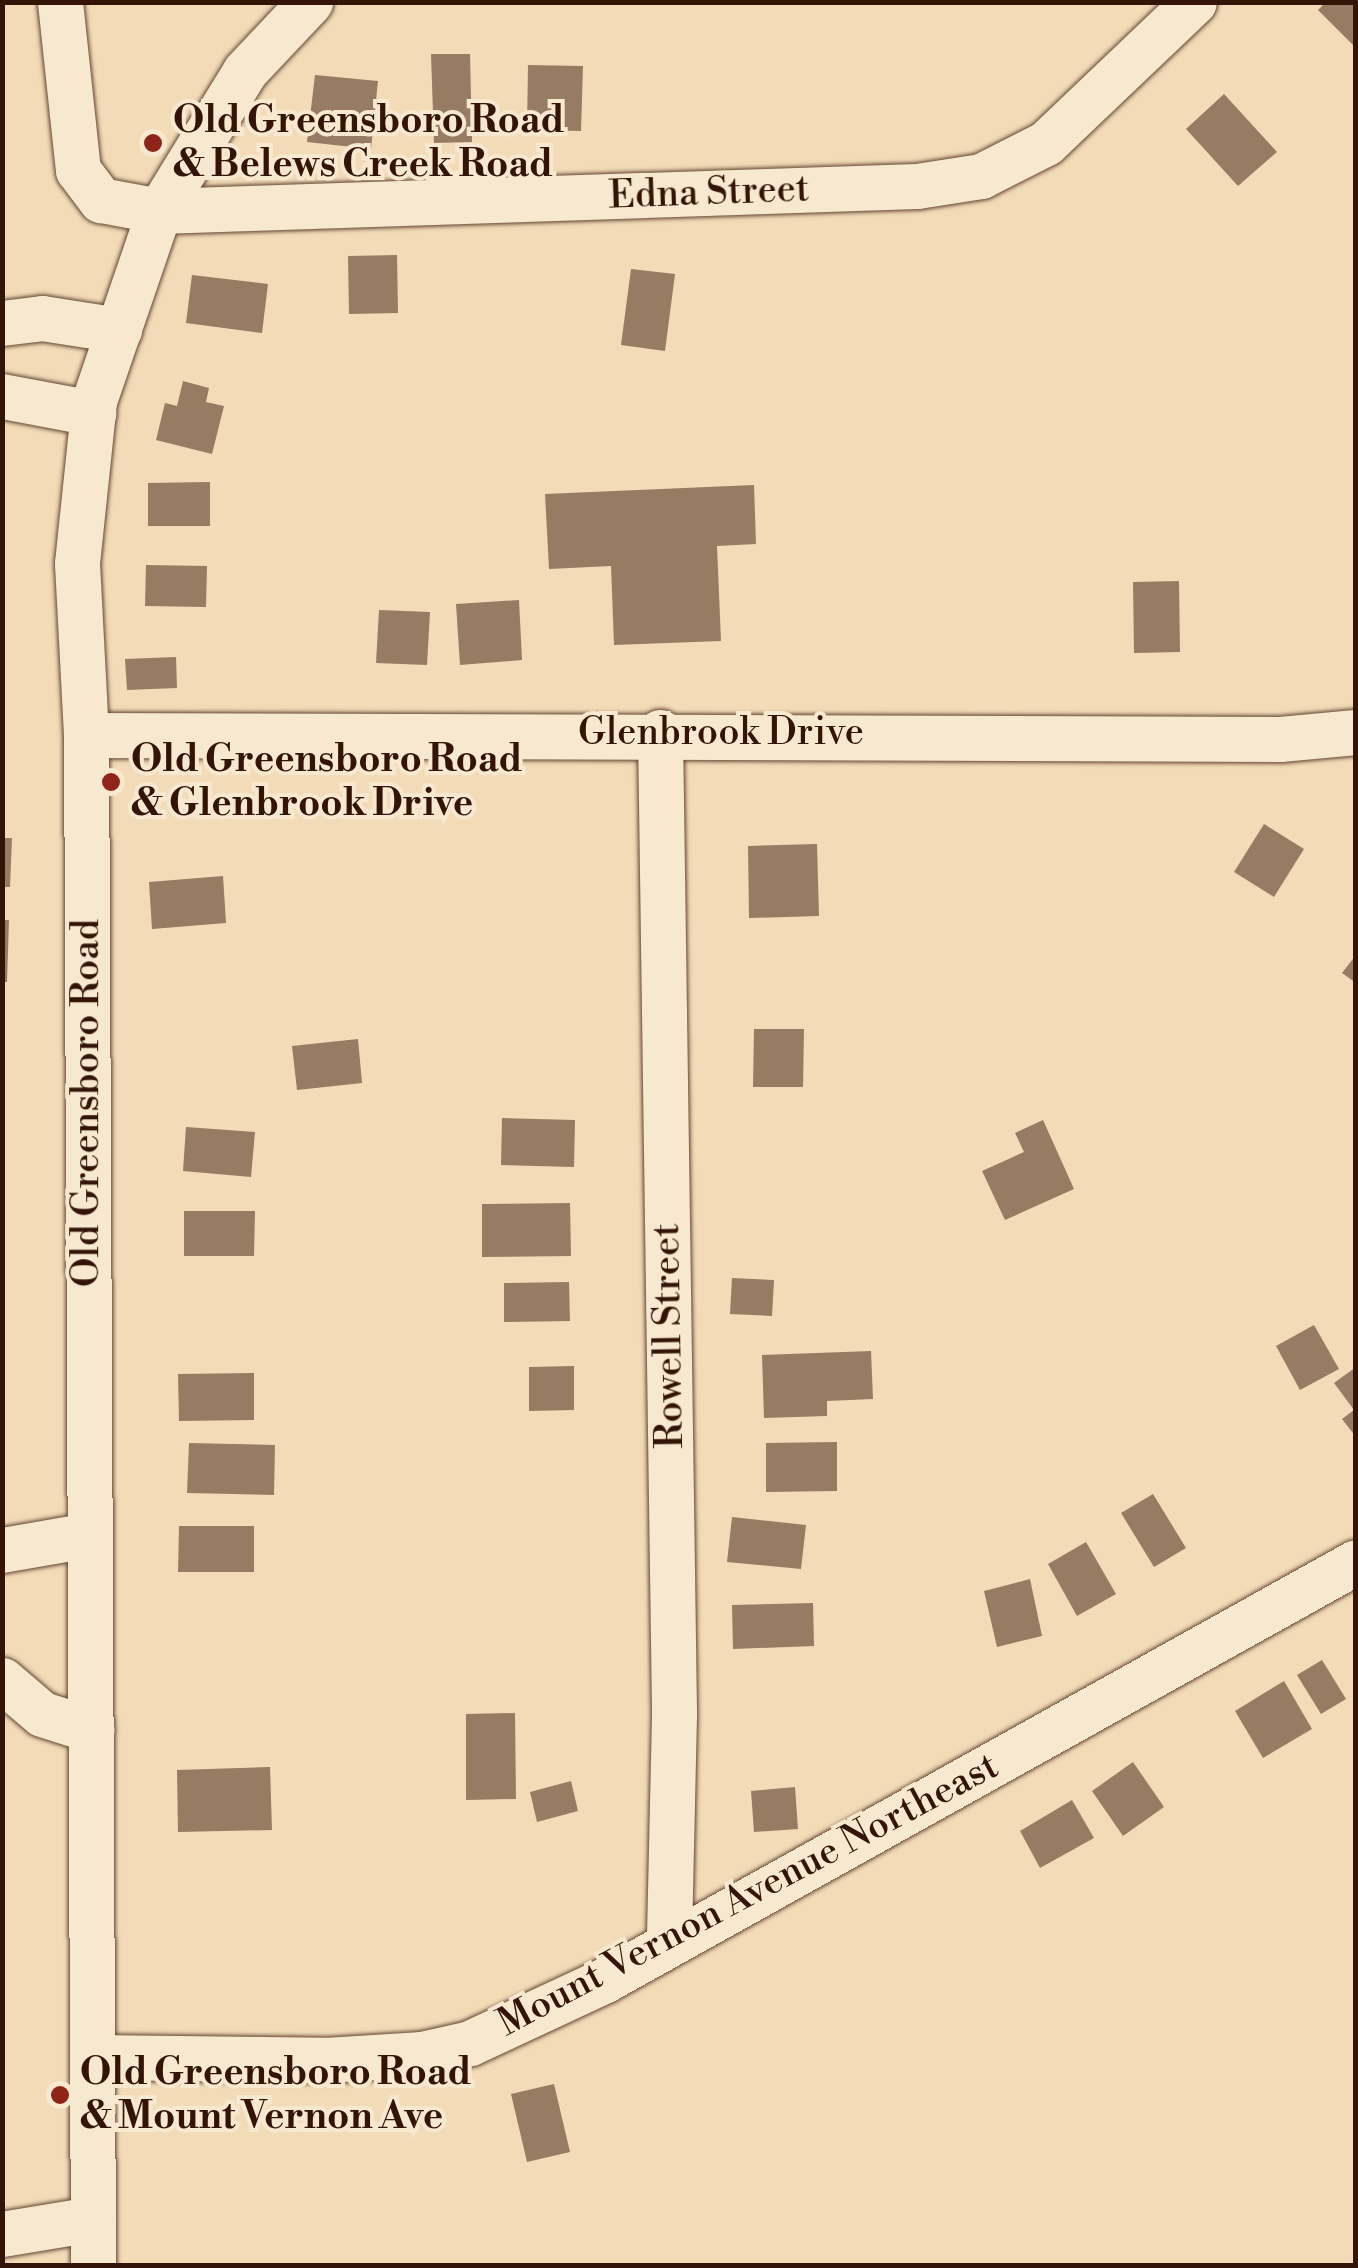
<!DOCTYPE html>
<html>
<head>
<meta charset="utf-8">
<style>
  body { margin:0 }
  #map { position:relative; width:1358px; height:2268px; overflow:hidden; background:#f3dbb7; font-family:"Libre Bodoni",serif }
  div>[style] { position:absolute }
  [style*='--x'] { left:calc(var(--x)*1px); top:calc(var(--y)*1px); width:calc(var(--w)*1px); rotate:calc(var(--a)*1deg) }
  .building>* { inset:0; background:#977b63 }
  .roads { filter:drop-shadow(0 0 2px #634633) drop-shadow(0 0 2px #634633) }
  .minor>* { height:45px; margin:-22.5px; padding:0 22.5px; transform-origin:22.5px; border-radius:22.5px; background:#f7e8d0 }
  .dots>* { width:28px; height:28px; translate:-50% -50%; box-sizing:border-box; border:5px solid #f7e8d0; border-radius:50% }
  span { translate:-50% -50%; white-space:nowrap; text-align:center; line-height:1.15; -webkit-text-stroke:8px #f7e8d0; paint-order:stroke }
  .poi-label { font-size:38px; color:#331407; font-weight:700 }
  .left { translate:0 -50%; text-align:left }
  .street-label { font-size:38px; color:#331407 }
  .frame { position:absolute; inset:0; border:5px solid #331407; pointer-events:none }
</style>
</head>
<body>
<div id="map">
  <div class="building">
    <div style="clip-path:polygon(1326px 2px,1356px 2px,1356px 48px,1318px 10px)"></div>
    <div style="clip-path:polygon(431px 54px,470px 54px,472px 142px,434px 143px)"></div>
    <div style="clip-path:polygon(528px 65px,583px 66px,581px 131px,527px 130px)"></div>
    <div style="clip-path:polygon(315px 75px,378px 81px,371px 149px,307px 142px)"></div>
    <div style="clip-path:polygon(1224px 94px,1277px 152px,1238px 186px,1186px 129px)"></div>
    <div style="clip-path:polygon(397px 255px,398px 313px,349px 314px,348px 256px)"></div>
    <div style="clip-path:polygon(631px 269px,675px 274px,665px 351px,621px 345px)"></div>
    <div style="clip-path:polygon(192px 275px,268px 284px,262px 333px,186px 323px)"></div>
    <div style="clip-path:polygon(183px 381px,209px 388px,206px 402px,224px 406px,212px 454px,156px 440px,165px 403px,177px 406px)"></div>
    <div style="clip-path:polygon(210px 482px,210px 526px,148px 526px,148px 483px)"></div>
    <div style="clip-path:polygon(754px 485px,756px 544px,717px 546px,721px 641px,614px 645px,611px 566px,549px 569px,545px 494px)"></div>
    <div style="clip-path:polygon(146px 565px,207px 566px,206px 607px,145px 606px)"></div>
    <div style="clip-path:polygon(1179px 581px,1180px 652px,1134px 653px,1133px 582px)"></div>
    <div style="clip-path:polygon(519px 600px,522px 660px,460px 665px,456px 604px)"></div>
    <div style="clip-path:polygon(379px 610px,430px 612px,427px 665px,376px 663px)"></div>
    <div style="clip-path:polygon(176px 657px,177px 688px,127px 690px,125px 659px)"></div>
    <div style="clip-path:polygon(1264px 824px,1304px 849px,1274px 897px,1234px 872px)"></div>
    <div style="clip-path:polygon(2px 838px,12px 838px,10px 887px,2px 887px)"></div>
    <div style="clip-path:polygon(817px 844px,819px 916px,749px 918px,748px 846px)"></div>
    <div style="clip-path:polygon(223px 876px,226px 923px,152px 929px,149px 882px)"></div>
    <div style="clip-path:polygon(2px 920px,9px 920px,7px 982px,2px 982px)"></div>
    <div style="clip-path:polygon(1356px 955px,1356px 983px,1342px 973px)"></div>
    <div style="clip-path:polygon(754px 1029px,804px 1029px,803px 1087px,753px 1087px)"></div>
    <div style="clip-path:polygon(358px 1039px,362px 1083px,297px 1090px,292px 1046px)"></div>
    <div style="clip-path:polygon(502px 1118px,575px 1120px,574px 1167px,501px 1165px)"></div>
    <div style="clip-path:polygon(1043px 1120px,1074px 1189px,1005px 1220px,982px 1171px,1024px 1152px,1015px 1133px)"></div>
    <div style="clip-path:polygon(186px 1127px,255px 1132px,251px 1177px,183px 1171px)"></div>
    <div style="clip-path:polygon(570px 1203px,571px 1256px,482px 1257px,482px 1204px)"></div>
    <div style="clip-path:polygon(184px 1211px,255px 1211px,254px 1256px,184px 1256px)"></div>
    <div style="clip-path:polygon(732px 1278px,774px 1280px,772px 1316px,730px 1314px)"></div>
    <div style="clip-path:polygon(569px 1282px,570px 1321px,504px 1322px,504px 1283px)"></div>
    <div style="clip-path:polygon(1314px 1325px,1339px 1369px,1300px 1390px,1276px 1346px)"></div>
    <div style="clip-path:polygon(871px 1351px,873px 1399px,827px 1401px,827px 1416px,764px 1418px,762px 1355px)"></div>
    <div style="clip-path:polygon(574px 1366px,574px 1410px,529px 1411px,529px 1367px)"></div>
    <div style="clip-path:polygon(1356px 1367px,1356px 1437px,1342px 1419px,1354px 1410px,1334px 1383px)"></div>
    <div style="clip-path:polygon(254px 1373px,254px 1420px,179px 1421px,178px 1374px)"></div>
    <div style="clip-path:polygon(837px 1442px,837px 1491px,766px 1492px,766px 1443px)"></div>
    <div style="clip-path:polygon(189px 1443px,275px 1445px,274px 1495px,187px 1493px)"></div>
    <div style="clip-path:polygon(1153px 1494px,1186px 1548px,1154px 1567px,1121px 1513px)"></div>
    <div style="clip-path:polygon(732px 1517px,806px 1525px,801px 1569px,727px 1562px)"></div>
    <div style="clip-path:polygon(179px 1526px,254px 1526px,254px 1572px,178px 1572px)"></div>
    <div style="clip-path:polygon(1086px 1542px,1116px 1594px,1077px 1616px,1048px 1564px)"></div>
    <div style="clip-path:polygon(1030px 1579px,1042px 1636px,997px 1647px,984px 1591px)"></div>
    <div style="clip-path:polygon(813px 1603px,814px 1646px,733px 1649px,732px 1605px)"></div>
    <div style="clip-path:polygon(1322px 1660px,1346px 1699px,1321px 1714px,1297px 1675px)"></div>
    <div style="clip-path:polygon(1284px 1681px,1312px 1729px,1263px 1758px,1235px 1711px)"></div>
    <div style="clip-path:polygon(515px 1713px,516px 1799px,466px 1800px,466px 1714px)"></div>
    <div style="clip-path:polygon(1133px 1762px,1164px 1807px,1123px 1836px,1092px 1791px)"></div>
    <div style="clip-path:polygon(270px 1767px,272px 1830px,178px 1832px,177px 1770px)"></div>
    <div style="clip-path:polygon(571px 1781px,578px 1811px,537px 1822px,530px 1792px)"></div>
    <div style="clip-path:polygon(795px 1787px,798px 1829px,754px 1832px,751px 1791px)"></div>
    <div style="clip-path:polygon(1072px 1800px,1094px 1838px,1040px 1868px,1020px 1831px)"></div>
    <div style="clip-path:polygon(554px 2084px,570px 2152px,527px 2162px,511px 2094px)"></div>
  </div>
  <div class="roads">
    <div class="minor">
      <div style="--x:60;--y:2;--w:169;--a:83.9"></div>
      <div style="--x:78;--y:170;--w:38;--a:53"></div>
      <div style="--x:101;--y:200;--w:59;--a:10.7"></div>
      <div style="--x:159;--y:211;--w:758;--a:-1.89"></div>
      <div style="--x:917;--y:186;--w:65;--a:-8.9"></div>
      <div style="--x:981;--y:176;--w:73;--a:-26.9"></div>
      <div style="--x:1046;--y:143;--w:204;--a:-43.6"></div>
      <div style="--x:2;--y:323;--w:40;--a:-7.1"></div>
      <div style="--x:42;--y:318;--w:78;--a:8.9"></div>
      <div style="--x:2;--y:396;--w:93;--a:10.6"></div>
      <div style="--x:660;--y:732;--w:983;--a:89.18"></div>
      <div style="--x:674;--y:1715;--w:225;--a:91.3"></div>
      <div style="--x:86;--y:735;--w:1194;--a:0.19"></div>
      <div style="--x:1280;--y:739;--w:76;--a:-5.3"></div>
      <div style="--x:2;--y:1550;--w:88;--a:-9.8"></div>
      <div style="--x:2;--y:1680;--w:52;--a:40.4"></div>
      <div style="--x:42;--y:1714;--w:52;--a:17.7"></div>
      <div style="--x:94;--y:2057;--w:231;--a:0.7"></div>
      <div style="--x:325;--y:2060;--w:97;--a:-3.5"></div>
      <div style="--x:422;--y:2054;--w:49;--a:-12.9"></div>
      <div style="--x:470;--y:2043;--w:149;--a:-25"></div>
      <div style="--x:605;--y:1980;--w:859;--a:-29.1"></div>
      <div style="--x:2;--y:2234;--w:92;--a:-9.4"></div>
      <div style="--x:93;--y:2266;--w:1531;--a:-90.26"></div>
      <div style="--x:86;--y:735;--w:172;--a:-93"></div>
      <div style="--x:77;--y:563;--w:163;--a:-84"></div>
      <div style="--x:94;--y:401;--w:201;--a:-71.1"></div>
      <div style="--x:159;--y:211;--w:164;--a:-58.4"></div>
      <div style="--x:245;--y:71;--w:95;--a:-46.7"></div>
    </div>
  </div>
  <div class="dots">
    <div style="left:153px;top:143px;background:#8f2418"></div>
    <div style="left:111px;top:782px;background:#8f2418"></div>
    <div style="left:60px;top:2095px;background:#8f2418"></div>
  </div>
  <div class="poi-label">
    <span class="left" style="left:173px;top:143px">Old Greensboro Road<br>&amp; Belews Creek Road</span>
    <span class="left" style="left:131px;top:782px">Old Greensboro Road<br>&amp; Glenbrook Drive</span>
    <span class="left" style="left:80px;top:2095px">Old Greensboro Road<br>&amp; Mount Vernon Ave</span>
  </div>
  <div class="street-label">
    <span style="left:709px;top:193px;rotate:-2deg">Edna Street</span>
    <span style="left:721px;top:733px">Glenbrook Drive</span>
    <span style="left:87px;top:1103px;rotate:-90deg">Old Greensboro Road</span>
    <span style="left:669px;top:1336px;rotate:-91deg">Rowell Street</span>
    <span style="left:748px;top:1895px;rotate:-28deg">Mount Vernon Avenue Northeast</span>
  </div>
  <div class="frame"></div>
</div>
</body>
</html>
